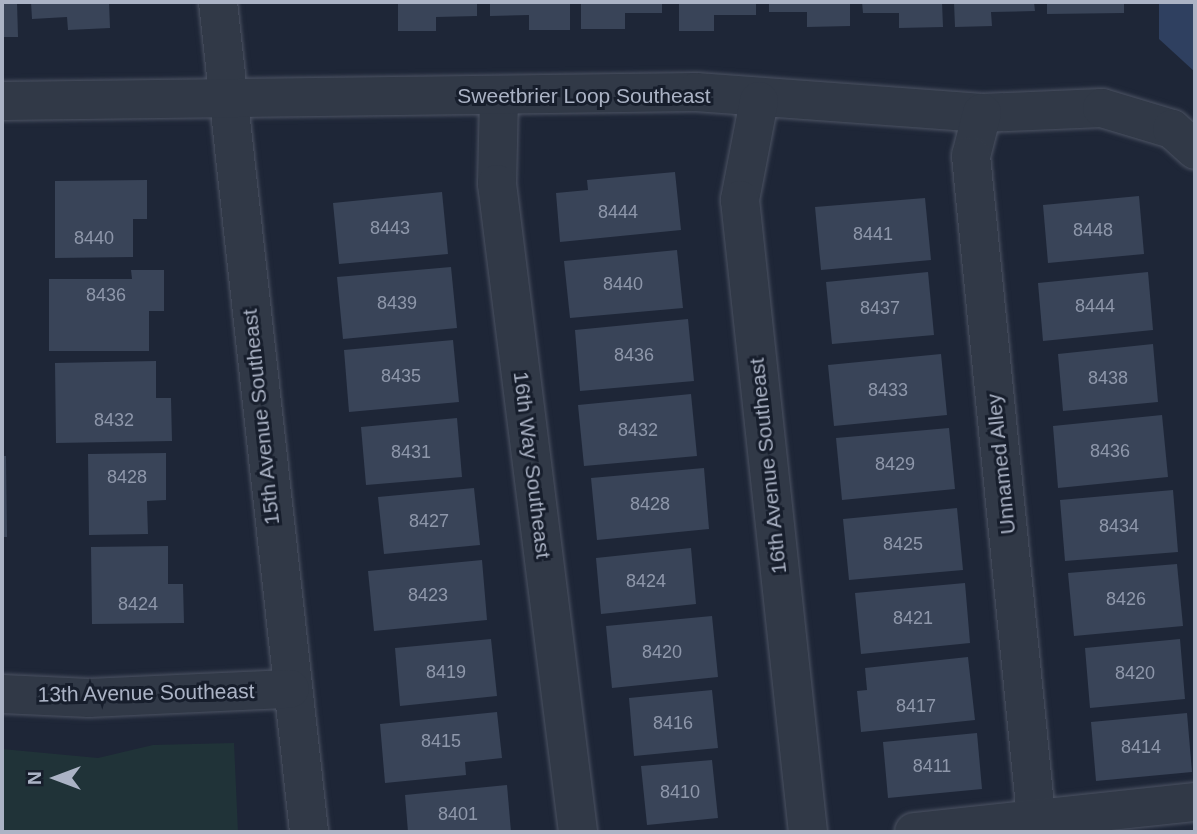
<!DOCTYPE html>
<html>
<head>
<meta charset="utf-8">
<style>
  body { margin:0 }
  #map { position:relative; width:1197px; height:834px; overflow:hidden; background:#1e2637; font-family:Helvetica,sans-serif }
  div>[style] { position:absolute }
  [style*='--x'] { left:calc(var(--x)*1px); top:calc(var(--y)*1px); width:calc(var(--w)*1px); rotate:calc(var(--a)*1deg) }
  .green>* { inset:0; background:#203338 }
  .water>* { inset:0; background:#2f4060 }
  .building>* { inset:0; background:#394458 }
  .roads { filter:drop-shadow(0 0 2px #4c5363) drop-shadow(0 0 2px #4c5363) }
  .minor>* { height:38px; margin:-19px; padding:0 19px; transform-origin:19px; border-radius:19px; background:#313947 }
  span { translate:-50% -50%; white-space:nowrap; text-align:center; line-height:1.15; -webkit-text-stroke:6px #171e2c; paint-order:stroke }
  .number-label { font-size:18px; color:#8e97aa }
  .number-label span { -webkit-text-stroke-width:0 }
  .street-label { font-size:21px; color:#abb3c5 }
  .frame { position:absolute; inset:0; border:4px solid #abb3c5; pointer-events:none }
  .north { position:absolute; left:21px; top:743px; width:70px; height:70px; -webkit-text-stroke:5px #171e2c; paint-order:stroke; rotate:270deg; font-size:19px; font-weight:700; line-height:28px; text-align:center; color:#abb3c5 }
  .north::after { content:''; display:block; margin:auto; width:24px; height:32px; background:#abb3c5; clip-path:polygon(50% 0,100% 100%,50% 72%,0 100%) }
</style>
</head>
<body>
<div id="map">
  <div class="green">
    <div style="clip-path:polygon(234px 743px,238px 832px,2px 832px,2px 749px,98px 758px,153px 745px)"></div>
  </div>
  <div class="water">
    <div style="clip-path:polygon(1159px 2px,1195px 2px,1195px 72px,1159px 39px)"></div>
  </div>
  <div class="building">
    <div style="clip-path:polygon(2px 2px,17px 2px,18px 37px,2px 37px)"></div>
    <div style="clip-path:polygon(31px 2px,109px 2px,110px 28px,68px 30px,67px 17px,32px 19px)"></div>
    <div style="clip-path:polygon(398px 2px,477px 2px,477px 16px,436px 17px,436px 31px,398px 31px)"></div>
    <div style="clip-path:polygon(490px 2px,570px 2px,570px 30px,529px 30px,529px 15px,490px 16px)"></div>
    <div style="clip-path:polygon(581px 2px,662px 2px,662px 13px,625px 13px,625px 29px,581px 29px)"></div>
    <div style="clip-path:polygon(679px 2px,756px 2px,756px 15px,714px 15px,714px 31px,679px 31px)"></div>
    <div style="clip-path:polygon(769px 2px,850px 2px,850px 26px,807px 27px,807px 12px,769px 12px)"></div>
    <div style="clip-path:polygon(862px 2px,942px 2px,943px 27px,899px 28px,899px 13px,863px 13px)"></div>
    <div style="clip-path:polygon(954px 2px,1034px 2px,1035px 11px,991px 12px,992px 26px,955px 27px)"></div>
    <div style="clip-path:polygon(1047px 2px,1124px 2px,1124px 13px,1047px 14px)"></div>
    <div style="clip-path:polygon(675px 172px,681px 230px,560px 242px,556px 193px,588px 190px,587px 180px)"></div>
    <div style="clip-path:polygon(147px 180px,147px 219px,133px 219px,133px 257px,55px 258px,55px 181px)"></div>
    <div style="clip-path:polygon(442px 192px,448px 254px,339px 264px,333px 203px)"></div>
    <div style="clip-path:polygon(1139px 196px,1144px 254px,1048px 263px,1043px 205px)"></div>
    <div style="clip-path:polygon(925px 198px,931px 260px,821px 270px,815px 207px)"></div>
    <div style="clip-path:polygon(677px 250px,683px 308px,570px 318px,564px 261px)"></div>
    <div style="clip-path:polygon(451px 267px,457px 328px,343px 339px,337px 277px)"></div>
    <div style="clip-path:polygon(131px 270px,164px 270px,164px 311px,149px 311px,149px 351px,49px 351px,49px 279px,132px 279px)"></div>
    <div style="clip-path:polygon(928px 272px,934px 335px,832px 344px,826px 282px)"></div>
    <div style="clip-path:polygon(1148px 272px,1153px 330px,1043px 341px,1038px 283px)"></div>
    <div style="clip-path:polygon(688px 319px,694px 381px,580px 391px,575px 330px)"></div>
    <div style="clip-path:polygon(453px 340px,459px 402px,349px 412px,344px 350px)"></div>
    <div style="clip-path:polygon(1153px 344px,1158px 402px,1063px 411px,1058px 354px)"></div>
    <div style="clip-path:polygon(941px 354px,947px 415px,834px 426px,828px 365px)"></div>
    <div style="clip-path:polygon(156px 361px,156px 398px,171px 398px,172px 441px,56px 443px,55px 363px)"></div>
    <div style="clip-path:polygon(691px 394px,697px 456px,584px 466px,578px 405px)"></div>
    <div style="clip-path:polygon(1162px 415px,1168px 477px,1058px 488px,1053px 426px)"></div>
    <div style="clip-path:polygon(457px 418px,462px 477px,366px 485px,361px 427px)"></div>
    <div style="clip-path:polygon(949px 428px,955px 489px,842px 500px,836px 438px)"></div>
    <div style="clip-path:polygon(166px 453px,166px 500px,147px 501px,148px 534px,89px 535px,88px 454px)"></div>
    <div style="clip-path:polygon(2px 456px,6px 456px,7px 537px,2px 537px)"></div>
    <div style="clip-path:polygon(704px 468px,709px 529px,597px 540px,591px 478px)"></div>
    <div style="clip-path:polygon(474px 488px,480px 545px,384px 554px,378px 497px)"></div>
    <div style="clip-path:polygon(1173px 490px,1178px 552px,1065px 561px,1060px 500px)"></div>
    <div style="clip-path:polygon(957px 508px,963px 570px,849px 580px,843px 519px)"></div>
    <div style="clip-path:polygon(168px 546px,168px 584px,183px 584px,184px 623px,92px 624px,91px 547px)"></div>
    <div style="clip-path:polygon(691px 548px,696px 604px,601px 614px,596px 558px)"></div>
    <div style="clip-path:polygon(482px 560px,487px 620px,374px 631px,368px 571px)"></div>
    <div style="clip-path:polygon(1177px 564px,1183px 626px,1074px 636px,1068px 573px)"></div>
    <div style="clip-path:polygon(965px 583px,970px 643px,861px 654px,855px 593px)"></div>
    <div style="clip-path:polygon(712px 616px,718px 677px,612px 688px,606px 626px)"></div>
    <div style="clip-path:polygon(491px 639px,497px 696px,400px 706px,395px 648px)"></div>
    <div style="clip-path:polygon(1180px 639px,1185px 699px,1090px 708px,1085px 648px)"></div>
    <div style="clip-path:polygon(968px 657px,975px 720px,861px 732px,857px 691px,867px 690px,865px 668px)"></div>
    <div style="clip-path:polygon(712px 690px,718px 748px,634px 756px,629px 698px)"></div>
    <div style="clip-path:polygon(497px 712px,502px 758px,465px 762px,466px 775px,385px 783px,380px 724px)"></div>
    <div style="clip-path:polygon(1187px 713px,1192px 772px,1096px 781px,1091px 722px)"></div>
    <div style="clip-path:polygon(977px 733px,982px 789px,888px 798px,883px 742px)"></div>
    <div style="clip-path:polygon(712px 760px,718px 818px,647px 825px,641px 766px)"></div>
    <div style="clip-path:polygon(507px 785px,511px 832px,408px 832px,405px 795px)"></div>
  </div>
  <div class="roads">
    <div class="minor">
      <div style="--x:218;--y:2;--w:835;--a:83.74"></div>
      <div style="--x:499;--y:97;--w:87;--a:91.3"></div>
      <div style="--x:497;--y:184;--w:653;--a:82.87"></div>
      <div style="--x:2;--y:101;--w:694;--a:-0.74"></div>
      <div style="--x:696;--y:92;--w:287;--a:4.2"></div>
      <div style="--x:982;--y:113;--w:120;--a:-2.4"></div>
      <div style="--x:1102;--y:108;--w:73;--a:16.7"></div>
      <div style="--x:1172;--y:129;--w:31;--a:42"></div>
      <div style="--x:759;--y:101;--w:101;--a:100.9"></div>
      <div style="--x:740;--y:200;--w:636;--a:83.86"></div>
      <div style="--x:982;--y:113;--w:44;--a:104.3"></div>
      <div style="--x:971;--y:156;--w:663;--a:84.38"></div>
      <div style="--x:2;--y:694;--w:87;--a:2.6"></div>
      <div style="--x:89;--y:698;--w:201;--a:-2.6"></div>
      <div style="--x:914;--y:832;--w:283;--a:-6.1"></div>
    </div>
  </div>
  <div class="number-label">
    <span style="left:618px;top:212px">8444</span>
    <span style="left:390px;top:228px">8443</span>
    <span style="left:1093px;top:230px">8448</span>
    <span style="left:873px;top:234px">8441</span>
    <span style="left:94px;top:238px">8440</span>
    <span style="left:623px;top:284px">8440</span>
    <span style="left:106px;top:295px">8436</span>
    <span style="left:397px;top:303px">8439</span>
    <span style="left:1095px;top:306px">8444</span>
    <span style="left:880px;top:308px">8437</span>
    <span style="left:634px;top:355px">8436</span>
    <span style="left:401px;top:376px">8435</span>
    <span style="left:1108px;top:378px">8438</span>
    <span style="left:888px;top:390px">8433</span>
    <span style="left:114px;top:420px">8432</span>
    <span style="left:638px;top:430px">8432</span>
    <span style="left:1110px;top:451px">8436</span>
    <span style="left:411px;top:452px">8431</span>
    <span style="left:895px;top:464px">8429</span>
    <span style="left:127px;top:477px">8428</span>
    <span style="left:650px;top:504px">8428</span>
    <span style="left:429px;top:521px">8427</span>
    <span style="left:1119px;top:526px">8434</span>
    <span style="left:903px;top:544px">8425</span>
    <span style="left:646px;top:581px">8424</span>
    <span style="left:428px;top:595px">8423</span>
    <span style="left:1126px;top:599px">8426</span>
    <span style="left:138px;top:604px">8424</span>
    <span style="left:913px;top:618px">8421</span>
    <span style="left:662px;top:652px">8420</span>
    <span style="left:446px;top:672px">8419</span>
    <span style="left:1135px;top:673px">8420</span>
    <span style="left:916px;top:706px">8417</span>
    <span style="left:673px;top:723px">8416</span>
    <span style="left:441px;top:741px">8415</span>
    <span style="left:1141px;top:747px">8414</span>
    <span style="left:932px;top:766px">8411</span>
    <span style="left:680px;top:792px">8410</span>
    <span style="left:458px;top:814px">8401</span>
  </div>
  <div class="street-label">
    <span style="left:584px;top:96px">Sweetbrier Loop Southeast</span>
    <span style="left:261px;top:417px;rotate:-96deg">15th Avenue Southeast</span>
    <span style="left:1001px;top:464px;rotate:-96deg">Unnamed Alley</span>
    <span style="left:532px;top:465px;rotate:83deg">16th Way Southeast</span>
    <span style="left:768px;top:466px;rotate:-96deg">16th Avenue Southeast</span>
    <span style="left:146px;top:693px;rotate:-1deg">13th Avenue Southeast</span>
  </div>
  <div class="frame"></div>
  <div class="north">N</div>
</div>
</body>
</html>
